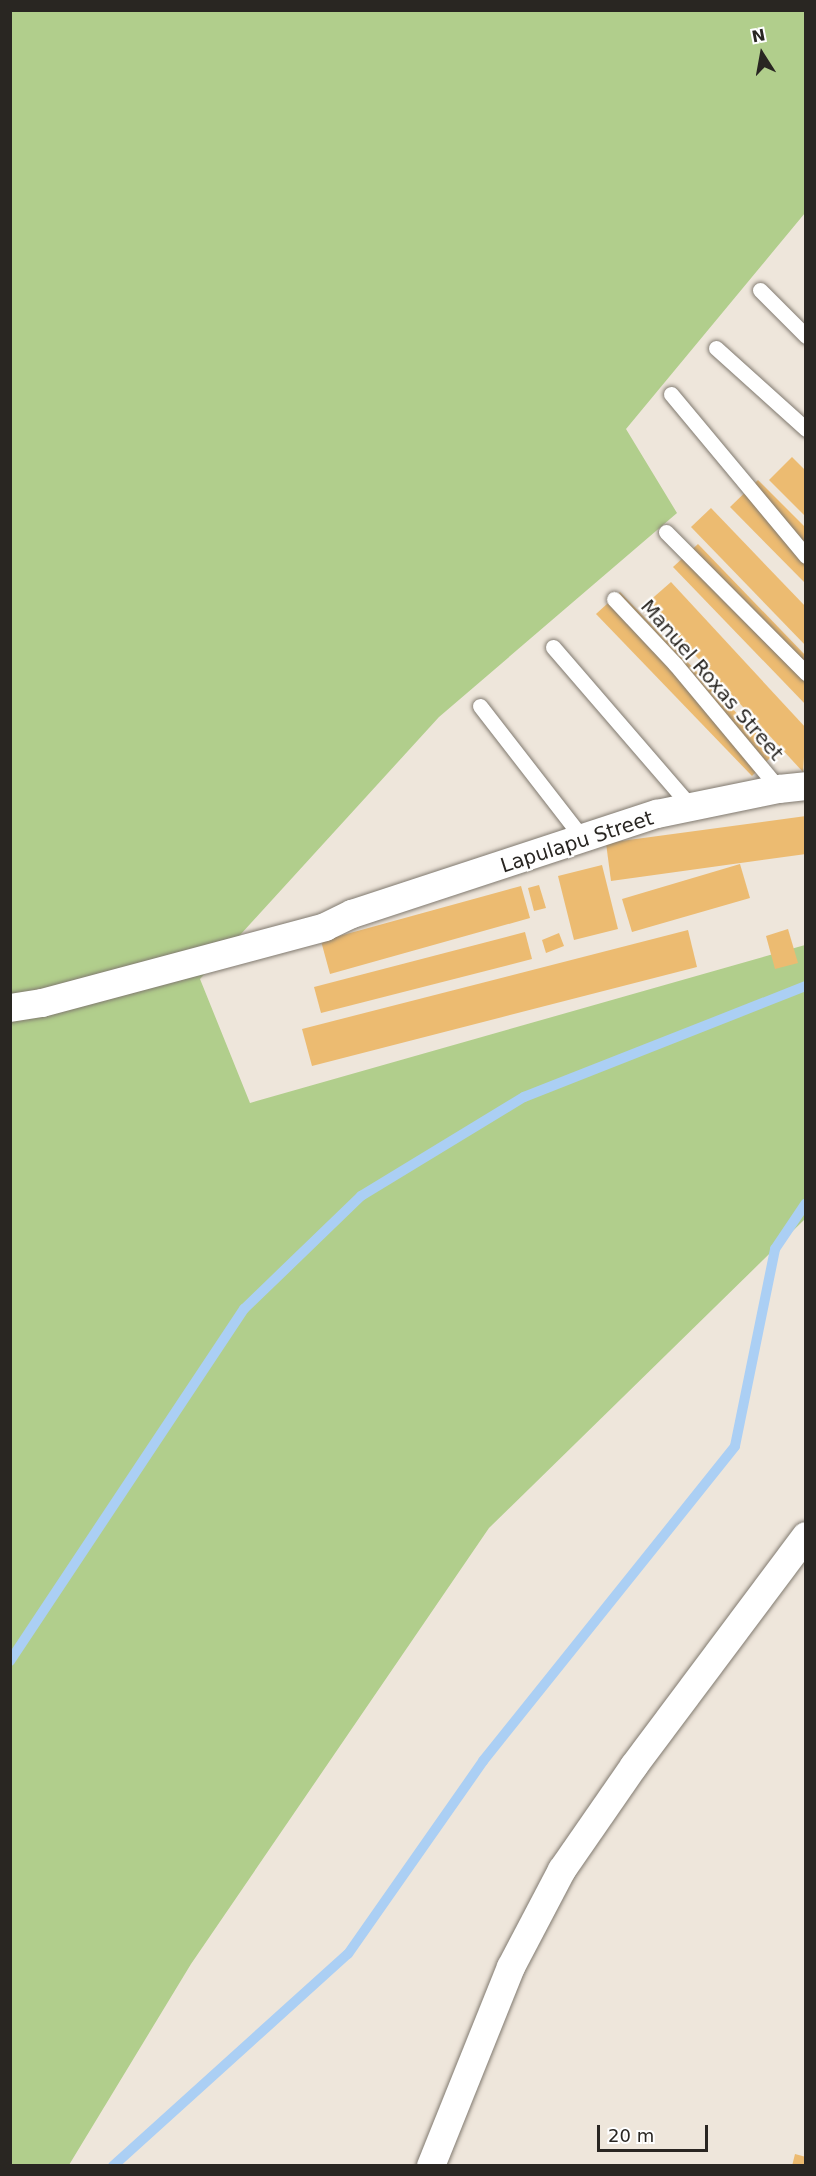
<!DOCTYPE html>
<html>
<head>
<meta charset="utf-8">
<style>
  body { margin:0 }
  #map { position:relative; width:816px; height:2176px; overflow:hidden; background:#eee6db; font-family:"DejaVu Sans",sans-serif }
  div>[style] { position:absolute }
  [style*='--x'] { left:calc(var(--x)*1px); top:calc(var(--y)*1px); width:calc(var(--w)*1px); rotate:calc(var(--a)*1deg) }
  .green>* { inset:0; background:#b1ce8c }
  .stream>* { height:10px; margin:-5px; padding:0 5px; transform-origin:5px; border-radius:5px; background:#abcff4 }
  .building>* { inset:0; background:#ecbb71 }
  .roads { filter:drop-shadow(0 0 2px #80796f) drop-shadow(0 0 2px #80796f) }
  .lane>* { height:15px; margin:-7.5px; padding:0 7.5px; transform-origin:7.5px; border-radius:7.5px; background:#fff }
  .street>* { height:28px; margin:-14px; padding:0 14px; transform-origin:14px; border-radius:14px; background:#fff }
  span { translate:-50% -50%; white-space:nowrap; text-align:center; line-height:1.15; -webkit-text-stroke:4.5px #fff; paint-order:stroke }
  .street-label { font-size:20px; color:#292622 }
  .frame { position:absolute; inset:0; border:12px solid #292622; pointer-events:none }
  .north { position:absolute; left:732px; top:24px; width:60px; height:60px; -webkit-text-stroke:4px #fff; paint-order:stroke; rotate:349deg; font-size:16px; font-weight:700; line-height:24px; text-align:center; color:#292622 }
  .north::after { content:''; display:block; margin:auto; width:21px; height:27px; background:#292622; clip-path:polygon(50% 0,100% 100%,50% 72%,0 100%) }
  .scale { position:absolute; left:597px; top:2125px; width:111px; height:27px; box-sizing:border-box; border:3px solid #292622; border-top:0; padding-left:8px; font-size:18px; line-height:21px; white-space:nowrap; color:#292622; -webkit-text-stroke:4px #fff; paint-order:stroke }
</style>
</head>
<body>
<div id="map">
  <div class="green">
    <div style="clip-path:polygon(11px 11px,805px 11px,805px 213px,626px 429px,677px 513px,439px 717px,200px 979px,250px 1103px,805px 945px,805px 1219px,489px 1528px,191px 1964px,69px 2165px,11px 2166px)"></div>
  </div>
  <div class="stream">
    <div style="--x:10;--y:1661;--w:423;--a:-56.4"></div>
    <div style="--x:244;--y:1309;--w:163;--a:-44"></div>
    <div style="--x:361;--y:1196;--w:191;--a:-31.3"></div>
    <div style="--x:524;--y:1097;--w:303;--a:-21.5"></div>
    <div style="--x:113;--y:2166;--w:316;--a:-42.1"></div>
    <div style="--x:348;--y:1954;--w:236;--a:-55"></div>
    <div style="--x:483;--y:1761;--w:403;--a:-51.3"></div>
    <div style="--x:735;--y:1446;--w:201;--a:-78.5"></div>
    <div style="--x:775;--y:1249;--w:55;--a:-56"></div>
  </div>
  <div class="building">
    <div style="clip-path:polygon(792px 457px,806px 471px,806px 517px,769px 480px)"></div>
    <div style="clip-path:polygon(758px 480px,806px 528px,806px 584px,730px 507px)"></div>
    <div style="clip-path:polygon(711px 508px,806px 607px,806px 646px,691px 527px)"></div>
    <div style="clip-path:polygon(698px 544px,806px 656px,806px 705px,673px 567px)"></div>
    <div style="clip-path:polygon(671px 582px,806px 728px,803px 772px,647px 603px)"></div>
    <div style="clip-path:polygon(620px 592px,775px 753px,752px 776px,596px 614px)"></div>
    <div style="clip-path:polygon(806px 816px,806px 854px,611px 881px,606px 843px)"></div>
    <div style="clip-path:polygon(740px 864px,750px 898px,632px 932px,622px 899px)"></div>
    <div style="clip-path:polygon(602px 865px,618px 929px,574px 940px,558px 876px)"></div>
    <div style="clip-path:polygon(539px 885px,546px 908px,534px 911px,528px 888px)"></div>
    <div style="clip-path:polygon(521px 886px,530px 918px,330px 974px,321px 941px)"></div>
    <div style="clip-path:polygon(788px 929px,798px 963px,775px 969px,766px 936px)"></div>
    <div style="clip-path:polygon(688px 930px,697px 967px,312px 1066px,302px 1029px)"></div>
    <div style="clip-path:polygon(525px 932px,532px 959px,321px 1013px,314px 987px)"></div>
    <div style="clip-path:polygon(559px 933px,564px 946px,546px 953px,542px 940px)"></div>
    <div style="clip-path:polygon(795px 2154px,806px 2157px,806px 2166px,792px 2166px)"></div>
  </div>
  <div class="roads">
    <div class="lane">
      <div style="--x:760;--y:290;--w:65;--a:45"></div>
      <div style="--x:716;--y:348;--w:121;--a:42"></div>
      <div style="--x:671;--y:394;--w:211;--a:50.2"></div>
      <div style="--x:666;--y:532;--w:199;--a:45.2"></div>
      <div style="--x:614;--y:599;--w:89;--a:46.8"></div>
      <div style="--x:675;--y:664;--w:163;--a:50.2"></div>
      <div style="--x:553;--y:647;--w:211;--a:49.2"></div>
      <div style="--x:480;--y:706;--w:170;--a:52.2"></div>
    </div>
    <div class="street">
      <div style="--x:10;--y:1008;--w:32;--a:-9"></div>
      <div style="--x:42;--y:1003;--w:293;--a:-15"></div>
      <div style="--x:325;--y:927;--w:30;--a:-26"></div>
      <div style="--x:352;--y:914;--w:321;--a:-18.2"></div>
      <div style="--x:657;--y:814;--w:125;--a:-11.6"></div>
      <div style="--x:779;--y:789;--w:27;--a:-6"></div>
      <div style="--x:431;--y:2166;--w:214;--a:-68.1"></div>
      <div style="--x:511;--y:1967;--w:110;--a:-62.3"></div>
      <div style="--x:562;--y:1870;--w:126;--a:-55.3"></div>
      <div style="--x:634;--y:1766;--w:287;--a:-53.2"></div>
    </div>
  </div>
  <div class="street-label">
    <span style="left:712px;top:680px;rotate:49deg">Manuel Roxas Street</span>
    <span style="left:577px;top:842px;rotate:-18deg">Lapulapu Street</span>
  </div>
  <div class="frame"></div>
  <div class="north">N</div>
  <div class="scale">20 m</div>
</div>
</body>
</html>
